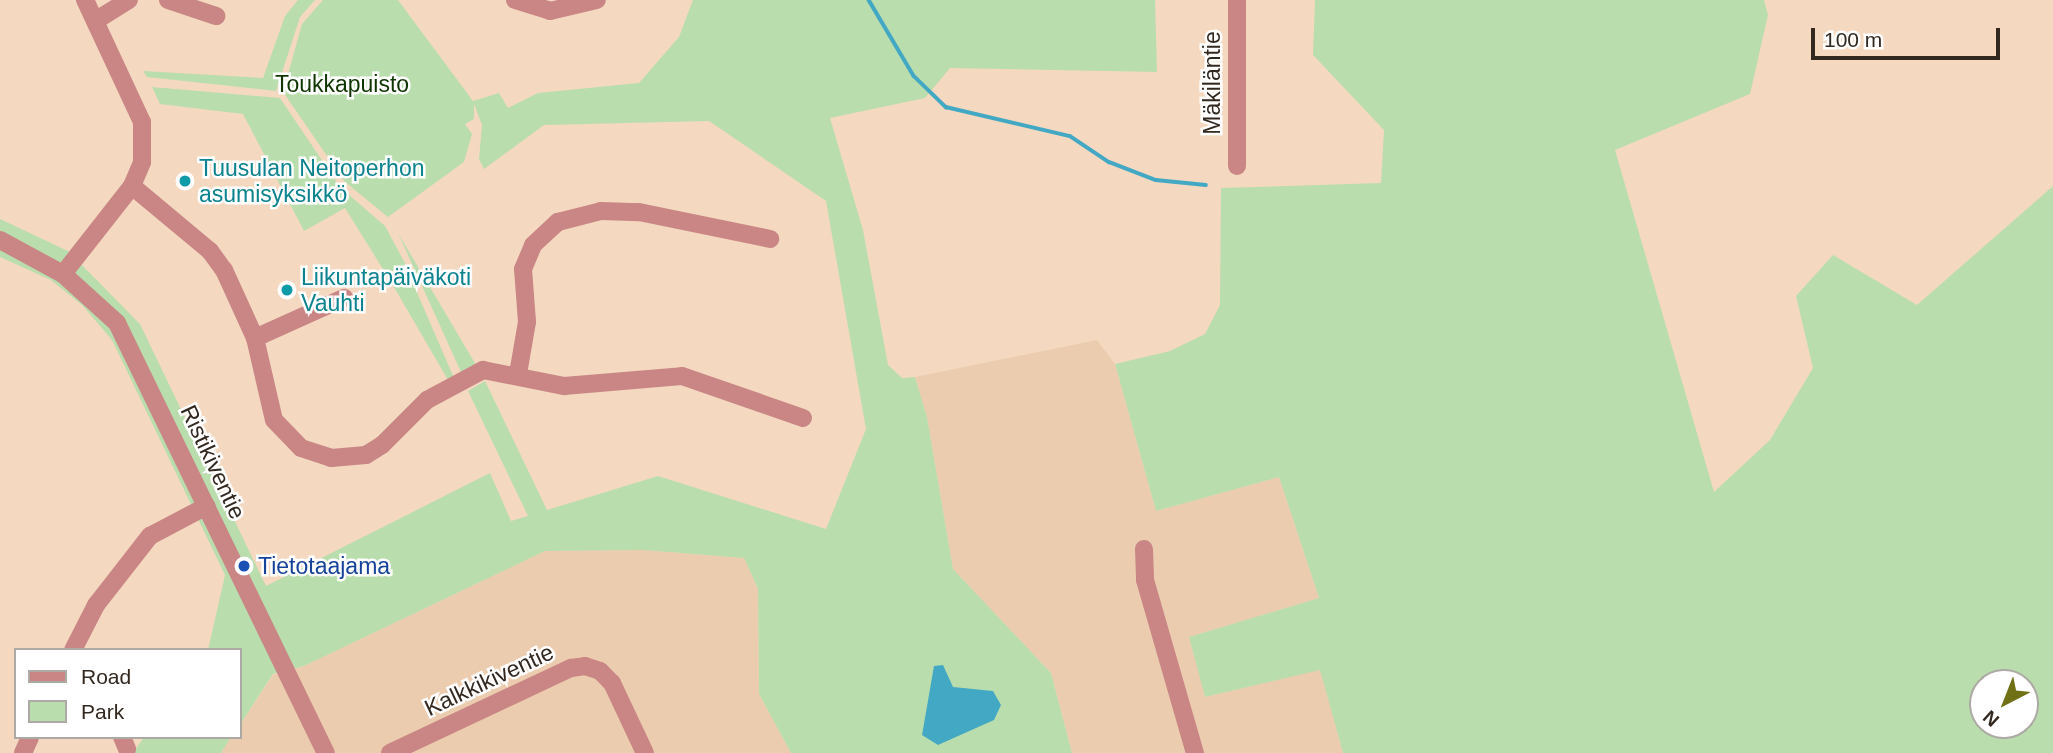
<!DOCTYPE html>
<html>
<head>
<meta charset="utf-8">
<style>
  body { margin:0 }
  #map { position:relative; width:2053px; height:753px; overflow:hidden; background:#f4d9c0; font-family:Arial,sans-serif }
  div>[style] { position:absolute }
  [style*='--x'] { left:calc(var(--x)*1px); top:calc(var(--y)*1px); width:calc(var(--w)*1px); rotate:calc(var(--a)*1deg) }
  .built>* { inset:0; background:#ecccae }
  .green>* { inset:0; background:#baddad }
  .water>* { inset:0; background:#43a8c3 }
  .stream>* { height:3.5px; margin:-1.75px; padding:0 1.75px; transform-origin:1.75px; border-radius:1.75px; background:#43a8c3 }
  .minor>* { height:18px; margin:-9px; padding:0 9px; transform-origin:9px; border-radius:9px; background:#c98685 }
  .dots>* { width:19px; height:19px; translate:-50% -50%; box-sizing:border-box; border:4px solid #fff; border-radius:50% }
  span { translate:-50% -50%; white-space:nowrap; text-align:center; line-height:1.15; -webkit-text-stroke:5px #fff; paint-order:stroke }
  .street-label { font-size:23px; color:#32281f }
  .park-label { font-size:23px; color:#103600 }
  .culture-label { font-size:23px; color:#0d838f }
  .left { translate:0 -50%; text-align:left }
  .transit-label { font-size:23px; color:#164399 }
  .legend { position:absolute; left:14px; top:648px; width:228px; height:91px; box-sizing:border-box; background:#fff; border:2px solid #ada9a5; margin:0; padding:9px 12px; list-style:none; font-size:21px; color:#32281f }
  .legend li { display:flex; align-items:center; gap:14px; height:35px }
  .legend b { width:35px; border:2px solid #ada9a5 }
  .north { position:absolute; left:1969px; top:669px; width:70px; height:70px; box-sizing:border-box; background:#fff; border:2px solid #ada9a5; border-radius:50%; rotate:222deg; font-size:19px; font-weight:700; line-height:28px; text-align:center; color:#32281f }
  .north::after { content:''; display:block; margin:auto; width:24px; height:32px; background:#707116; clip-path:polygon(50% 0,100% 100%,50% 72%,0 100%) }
  .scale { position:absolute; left:1811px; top:28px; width:189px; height:32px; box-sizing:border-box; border:4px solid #32281f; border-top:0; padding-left:9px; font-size:21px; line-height:24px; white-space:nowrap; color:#32281f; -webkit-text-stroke:5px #fff; paint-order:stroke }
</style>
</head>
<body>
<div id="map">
  <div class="built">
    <div style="clip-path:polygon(1097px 340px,1115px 364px,1156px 511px,1279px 477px,1319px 598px,1189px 637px,1206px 697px,1321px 669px,1343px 753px,1072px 753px,1051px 673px,953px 569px,927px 417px,915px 377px)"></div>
    <div style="clip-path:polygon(643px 550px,744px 558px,758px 589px,759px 694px,791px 753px,221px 753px,231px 737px,240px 737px,240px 725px,273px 675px,304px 666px,545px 551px)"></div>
  </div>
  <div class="green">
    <div style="clip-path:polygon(298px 0,315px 0,300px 17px,276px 91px,147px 77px,143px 71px,263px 78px,285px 16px)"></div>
    <div style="clip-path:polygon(323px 0,398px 0,473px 101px,499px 93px,508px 108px,538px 93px,639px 83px,679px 37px,693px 0,1155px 0,1157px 72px,950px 68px,925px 98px,830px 118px,863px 230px,888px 365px,902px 378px,915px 377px,927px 417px,953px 569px,1051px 673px,1072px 753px,791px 753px,759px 694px,758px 589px,744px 558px,643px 550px,545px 551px,304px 666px,273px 674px,240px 725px,240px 650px,208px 650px,225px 575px,112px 340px,83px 306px,51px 280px,0 257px,0 219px,68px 251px,140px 324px,266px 586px,490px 473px,511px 521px,528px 516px,468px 391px,485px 381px,547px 510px,658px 476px,826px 529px,866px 429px,826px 201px,709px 121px,544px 125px,484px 169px,479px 159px,482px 125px,474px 104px,474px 119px,465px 124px,472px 134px,464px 162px,388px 217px,345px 182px,283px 92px,302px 24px)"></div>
    <div style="clip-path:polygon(evenodd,1315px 0,1764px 0,1768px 15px,1750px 94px,1615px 150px,1714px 492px,1770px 440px,1813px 368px,1796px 296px,1833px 255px,1917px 305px,2053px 186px,2053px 753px,1343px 753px,1320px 670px,1205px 697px,1189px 637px,1319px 598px,1279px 477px,1156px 511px,1115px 364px,1170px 351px,1205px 334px,1220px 305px,1221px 188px,1381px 183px,1384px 130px,1313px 55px,1315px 0,1983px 683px,2025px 683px,2025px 725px,1983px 725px,1983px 683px)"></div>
    <div style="clip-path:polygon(152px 87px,280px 98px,340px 187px,385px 226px,406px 265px,386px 274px,345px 208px,304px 231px,243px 114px,160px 104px)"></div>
    <div style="clip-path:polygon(398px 233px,476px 365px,461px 372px)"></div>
    <div style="clip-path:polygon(409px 274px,454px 378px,448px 380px,391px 282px)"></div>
    <div style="clip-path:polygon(144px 737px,231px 737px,221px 753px,133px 753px)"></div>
  </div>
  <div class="water">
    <div style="clip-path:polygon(943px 665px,953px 687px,993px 691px,1001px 705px,994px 720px,938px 745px,922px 735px,934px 666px)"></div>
  </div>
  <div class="stream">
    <div style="--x:869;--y:0;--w:88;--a:59.4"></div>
    <div style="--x:914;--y:76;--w:45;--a:44.1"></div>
    <div style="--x:946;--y:107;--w:127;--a:13.2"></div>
    <div style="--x:1070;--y:136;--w:47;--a:33.7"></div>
    <div style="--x:1109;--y:162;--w:50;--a:21"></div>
    <div style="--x:1156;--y:180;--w:50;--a:5.7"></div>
  </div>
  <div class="minor">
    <div style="--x:168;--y:0;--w:51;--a:18.4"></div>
    <div style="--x:515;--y:0;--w:37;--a:17"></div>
    <div style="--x:550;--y:11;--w:48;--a:-13.2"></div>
    <div style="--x:1237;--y:0;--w:166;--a:90"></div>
    <div style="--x:95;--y:21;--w:40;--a:-32"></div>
    <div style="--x:132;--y:186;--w:102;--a:39.8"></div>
    <div style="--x:210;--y:251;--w:24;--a:54"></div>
    <div style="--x:224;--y:270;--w:75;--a:65.5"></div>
    <div style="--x:255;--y:338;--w:84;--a:77"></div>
    <div style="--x:274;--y:420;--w:39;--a:46"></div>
    <div style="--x:301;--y:448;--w:32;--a:18"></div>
    <div style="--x:331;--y:458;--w:35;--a:-5"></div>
    <div style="--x:366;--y:455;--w:19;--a:-32"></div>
    <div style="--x:382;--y:445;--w:64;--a:-45"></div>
    <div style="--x:427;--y:400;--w:64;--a:-28.2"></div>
    <div style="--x:483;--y:370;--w:83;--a:11.2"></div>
    <div style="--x:564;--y:386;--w:118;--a:-4.8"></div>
    <div style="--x:682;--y:376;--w:128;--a:19.1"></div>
    <div style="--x:0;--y:240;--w:72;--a:28.4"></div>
    <div style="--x:63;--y:274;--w:73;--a:42.2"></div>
    <div style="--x:117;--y:323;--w:478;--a:64.1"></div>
    <div style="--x:63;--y:274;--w:112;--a:-51.9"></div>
    <div style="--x:132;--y:186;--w:26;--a:-67"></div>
    <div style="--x:142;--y:162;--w:40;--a:-90"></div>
    <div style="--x:142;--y:122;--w:135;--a:-115"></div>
    <div style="--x:255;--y:338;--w:98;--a:-24.2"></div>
    <div style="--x:518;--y:374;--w:53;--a:-80.2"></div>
    <div style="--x:527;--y:322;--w:53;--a:-94.3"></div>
    <div style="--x:523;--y:269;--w:26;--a:-67"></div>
    <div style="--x:533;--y:245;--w:34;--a:-43"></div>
    <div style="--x:558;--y:222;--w:44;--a:-14.3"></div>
    <div style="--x:601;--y:211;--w:38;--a:2"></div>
    <div style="--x:639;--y:212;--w:134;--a:11.6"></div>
    <div style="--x:1144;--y:549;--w:31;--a:88"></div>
    <div style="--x:1145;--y:580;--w:180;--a:73.9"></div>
    <div style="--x:73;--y:650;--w:51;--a:-62.9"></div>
    <div style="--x:96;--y:605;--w:88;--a:-52"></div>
    <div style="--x:150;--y:536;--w:64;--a:-27.8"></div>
    <div style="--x:122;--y:737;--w:13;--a:67"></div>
    <div style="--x:23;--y:753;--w:17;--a:-66"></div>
    <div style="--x:390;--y:753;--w:200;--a:-25.2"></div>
    <div style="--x:571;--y:668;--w:14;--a:-8"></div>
    <div style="--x:585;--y:666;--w:16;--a:18"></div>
    <div style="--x:600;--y:671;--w:17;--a:45"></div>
    <div style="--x:612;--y:683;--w:77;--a:64.8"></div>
  </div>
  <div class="dots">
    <div style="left:185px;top:181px;background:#0f9aa8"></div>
    <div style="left:287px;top:290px;background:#0f9aa8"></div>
    <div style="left:244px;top:566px;background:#1a4fb4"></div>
  </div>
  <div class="street-label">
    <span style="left:1212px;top:83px;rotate:-90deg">Mäkiläntie</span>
    <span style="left:213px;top:462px;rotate:65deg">Ristikiventie</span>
    <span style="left:489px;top:680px;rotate:-25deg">Kalkkikiventie</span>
  </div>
  <div class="park-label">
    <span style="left:342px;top:84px">Toukkapuisto</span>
  </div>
  <div class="culture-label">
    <span class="left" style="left:199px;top:181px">Tuusulan Neitoperhon<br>asumisyksikkö</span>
    <span class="left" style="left:301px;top:290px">Liikuntapäiväkoti<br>Vauhti</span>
  </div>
  <div class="transit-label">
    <span class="left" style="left:258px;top:566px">Tietotaajama</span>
  </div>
  <ul class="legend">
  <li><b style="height:9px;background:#c98685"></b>Road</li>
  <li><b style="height:19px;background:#baddad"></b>Park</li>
  </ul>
  <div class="north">N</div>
  <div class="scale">100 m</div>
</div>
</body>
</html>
